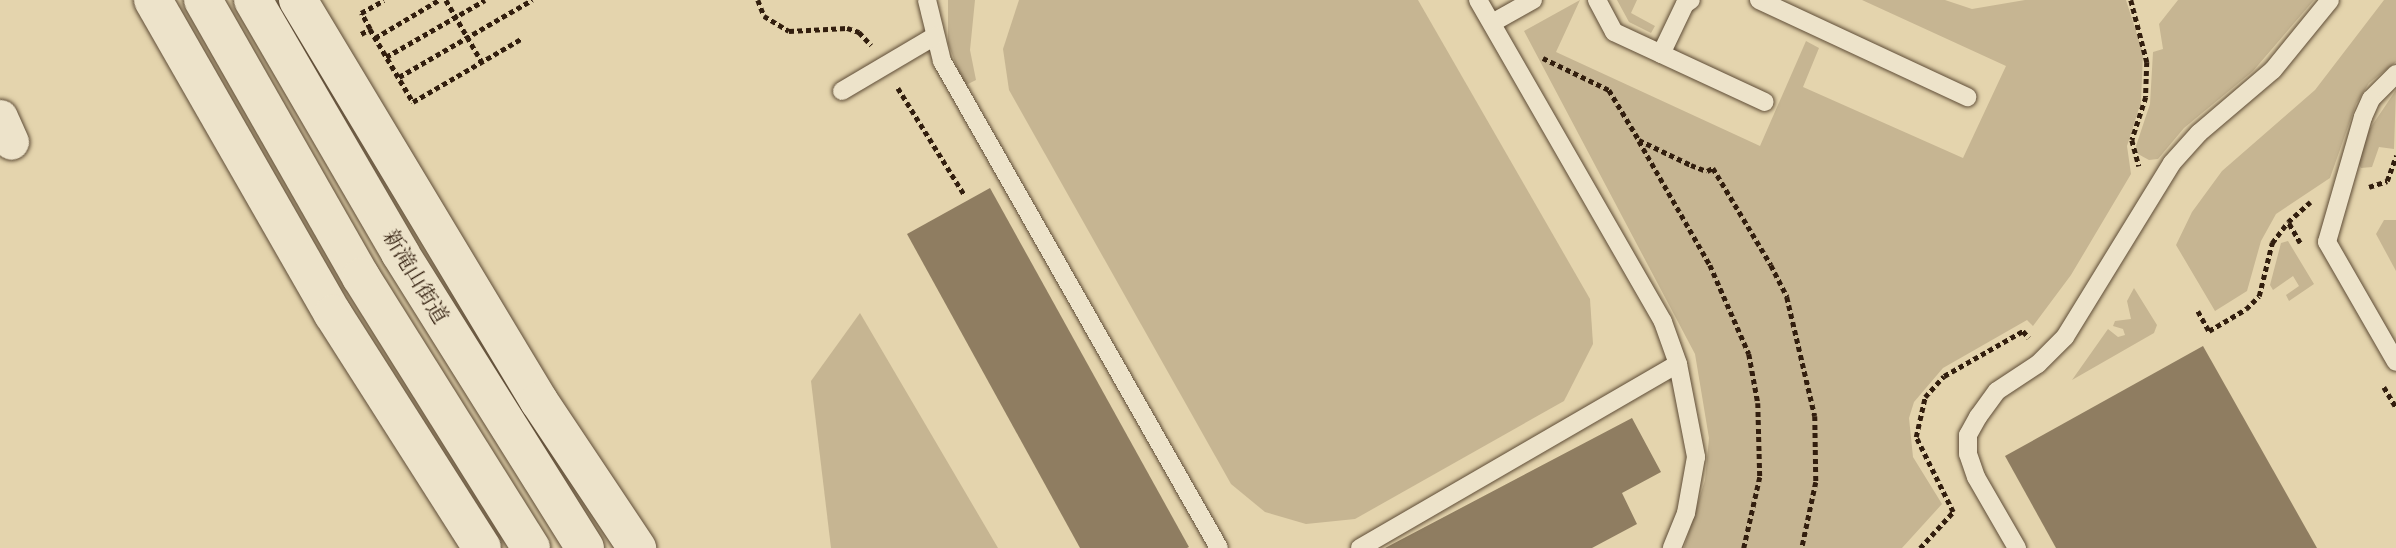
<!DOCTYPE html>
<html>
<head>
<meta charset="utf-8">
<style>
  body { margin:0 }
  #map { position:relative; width:2396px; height:548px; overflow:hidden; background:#e4d4ad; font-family:"Libre Bodoni","Noto Serif JP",serif }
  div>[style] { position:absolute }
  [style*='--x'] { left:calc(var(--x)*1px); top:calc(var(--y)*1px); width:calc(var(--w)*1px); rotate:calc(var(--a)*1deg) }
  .green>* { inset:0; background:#c6b592 }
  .building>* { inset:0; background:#8f7d61 }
  .path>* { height:4.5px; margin-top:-2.25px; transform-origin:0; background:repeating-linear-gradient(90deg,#321e0e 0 5px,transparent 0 8.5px) }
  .roads { filter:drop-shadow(0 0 2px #5e4c36) drop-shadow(0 0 2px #5e4c36) }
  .service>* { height:18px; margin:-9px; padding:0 9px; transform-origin:9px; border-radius:9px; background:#ede3ca }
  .minor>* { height:35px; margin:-17.5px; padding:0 17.5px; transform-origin:17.5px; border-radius:17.5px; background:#ede3ca }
  .secondary>* { height:38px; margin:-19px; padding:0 19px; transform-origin:19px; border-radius:19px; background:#ede3ca }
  span { translate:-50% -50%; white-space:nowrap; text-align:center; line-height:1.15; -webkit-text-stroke:5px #ede3ca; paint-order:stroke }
  .street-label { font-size:21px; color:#321e0e }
</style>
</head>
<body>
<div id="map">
  <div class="green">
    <div style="clip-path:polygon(948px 0,975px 0,970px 50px,976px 80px,964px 86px,948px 43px)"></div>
    <div style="clip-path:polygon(1019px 0,1418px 0,1590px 299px,1593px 344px,1564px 401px,1355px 519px,1306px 524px,1265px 512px,1231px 484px,1009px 90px,1003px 49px)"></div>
    <div style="clip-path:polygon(1580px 0,1556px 52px,1760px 146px,1806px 41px,1819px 48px,1803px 87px,1963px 158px,2006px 66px,1862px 0,1945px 0,1972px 9px,2025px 0,2126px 0,2143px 53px,2141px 102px,2127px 146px,2131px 174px,2071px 275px,2033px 326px,2027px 320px,1943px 368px,1914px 402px,1909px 418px,1913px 457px,1942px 504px,1902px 548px,1684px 548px,1705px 480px,1709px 438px,1695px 354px,1524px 31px)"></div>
    <div style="clip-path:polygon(1617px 0,1637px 0,1631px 13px,1655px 26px,1651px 33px,1629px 22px)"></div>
    <div style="clip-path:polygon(2178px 0,2314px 0,2253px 71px,2184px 128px,2158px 159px,2149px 160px,2138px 154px,2136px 146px,2150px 104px,2153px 52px,2163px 49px,2159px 24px)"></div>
    <div style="clip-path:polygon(2384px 0,2396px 0,2396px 62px,2369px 83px,2356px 104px,2330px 178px,2276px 214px,2261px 241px,2247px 291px,2215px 311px,2176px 245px,2192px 212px,2222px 171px,2315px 90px)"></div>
    <div style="clip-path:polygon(2396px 90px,2394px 149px,2379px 147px,2372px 167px,2361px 168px,2358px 163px,2369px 130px)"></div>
    <div style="clip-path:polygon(2384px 220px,2396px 220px,2396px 271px,2376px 234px)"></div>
    <div style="clip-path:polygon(2288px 241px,2314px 284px,2289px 301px,2286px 295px,2299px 286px,2293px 276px,2273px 290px,2270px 285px,2281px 243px)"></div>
    <div style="clip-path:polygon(2134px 288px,2157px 325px,2154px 333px,2072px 380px,2108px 329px,2118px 337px,2125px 335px,2123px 329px,2113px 326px,2115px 321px,2131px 319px,2127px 301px)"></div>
    <div style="clip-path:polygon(860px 313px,998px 548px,831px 548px,811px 381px)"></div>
  </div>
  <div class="building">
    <div style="clip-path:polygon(990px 188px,1189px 547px,1187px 548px,1080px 548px,907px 234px)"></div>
    <div style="clip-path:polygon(2203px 346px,2317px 548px,2056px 548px,2005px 456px)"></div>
    <div style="clip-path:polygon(1632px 418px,1661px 472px,1622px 493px,1637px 524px,1592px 548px,1385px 548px)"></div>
  </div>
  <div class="path">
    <div style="--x:446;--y:0;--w:72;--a:59.9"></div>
    <div style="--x:758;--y:0;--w:17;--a:69"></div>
    <div style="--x:764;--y:16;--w:29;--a:31"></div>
    <div style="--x:789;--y:31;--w:58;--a:-3"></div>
    <div style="--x:847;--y:28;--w:13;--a:18"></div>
    <div style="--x:859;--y:32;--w:18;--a:47"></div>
    <div style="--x:2131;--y:0;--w:64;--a:75.5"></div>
    <div style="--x:2147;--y:62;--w:35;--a:92"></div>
    <div style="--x:2146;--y:97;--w:45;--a:108"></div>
    <div style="--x:2132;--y:140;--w:27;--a:75"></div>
    <div style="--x:370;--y:29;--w:85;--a:59.5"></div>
    <div style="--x:413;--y:102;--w:125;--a:-30.3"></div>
    <div style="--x:361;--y:34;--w:10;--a:-29"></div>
    <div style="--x:370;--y:29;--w:18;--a:-119"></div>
    <div style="--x:361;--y:13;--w:26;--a:-29"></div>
    <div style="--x:375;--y:38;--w:74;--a:-30.7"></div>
    <div style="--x:386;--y:57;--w:114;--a:-29.9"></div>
    <div style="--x:1543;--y:58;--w:73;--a:25.9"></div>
    <div style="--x:1609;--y:90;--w:58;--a:59"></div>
    <div style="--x:1639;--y:140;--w:58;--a:25.7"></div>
    <div style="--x:1691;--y:165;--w:17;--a:21"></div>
    <div style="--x:1707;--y:171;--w:7;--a:-27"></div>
    <div style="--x:1713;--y:168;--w:113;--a:59.1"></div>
    <div style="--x:1771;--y:265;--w:36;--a:63"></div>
    <div style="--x:1787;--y:297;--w:122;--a:76.8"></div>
    <div style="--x:1815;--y:416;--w:66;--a:89.1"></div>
    <div style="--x:1816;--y:482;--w:67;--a:102"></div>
    <div style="--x:399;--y:77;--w:154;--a:-30.1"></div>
    <div style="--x:898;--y:88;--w:125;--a:58.1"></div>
    <div style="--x:1639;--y:141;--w:143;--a:60.2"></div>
    <div style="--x:1710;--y:265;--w:97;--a:66.3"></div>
    <div style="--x:1749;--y:354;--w:50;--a:79.6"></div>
    <div style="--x:1758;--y:403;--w:74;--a:88.5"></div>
    <div style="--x:1760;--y:477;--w:73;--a:102.7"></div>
    <div style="--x:2369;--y:187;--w:19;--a:-18"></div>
    <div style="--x:2387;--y:181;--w:27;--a:-70"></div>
    <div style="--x:2300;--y:243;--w:24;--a:-120"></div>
    <div style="--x:2288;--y:222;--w:30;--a:-42"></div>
    <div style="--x:2198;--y:311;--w:23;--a:61"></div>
    <div style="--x:2209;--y:331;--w:43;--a:-30.7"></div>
    <div style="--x:2246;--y:309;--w:18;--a:-45"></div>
    <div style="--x:2259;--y:296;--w:55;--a:-76.2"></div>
    <div style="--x:2272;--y:243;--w:26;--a:-53"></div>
    <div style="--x:2384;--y:387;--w:23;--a:59"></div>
    <div style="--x:1920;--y:548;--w:49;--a:-47.5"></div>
    <div style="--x:1953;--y:512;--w:84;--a:-116.3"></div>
    <div style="--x:1916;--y:437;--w:41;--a:-77.3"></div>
    <div style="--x:1925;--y:397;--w:28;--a:-48"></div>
    <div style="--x:1944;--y:376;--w:91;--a:-29.7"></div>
    <div style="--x:2023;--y:331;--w:9;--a:49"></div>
  </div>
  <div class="roads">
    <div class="service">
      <div style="--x:927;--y:0;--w:63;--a:76.2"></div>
      <div style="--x:942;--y:61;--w:560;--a:60.37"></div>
      <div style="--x:1478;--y:0;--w:371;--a:60.1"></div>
      <div style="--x:1663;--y:322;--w:45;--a:70.3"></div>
      <div style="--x:1678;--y:364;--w:95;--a:79"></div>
      <div style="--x:1696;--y:457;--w:57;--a:100.1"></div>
      <div style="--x:1686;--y:513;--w:38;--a:112"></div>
      <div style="--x:1597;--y:0;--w:36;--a:62"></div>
      <div style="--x:1614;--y:32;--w:166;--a:24.9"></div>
      <div style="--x:1759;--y:0;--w:230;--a:25"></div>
      <div style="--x:1492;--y:23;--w:47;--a:-29.3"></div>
      <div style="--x:1661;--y:54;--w:55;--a:-64.4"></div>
      <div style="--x:1685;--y:4;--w:7;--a:-34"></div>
      <div style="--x:2396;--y:74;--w:35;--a:135"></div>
      <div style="--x:2371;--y:99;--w:20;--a:114"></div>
      <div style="--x:2363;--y:117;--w:130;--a:106.1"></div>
      <div style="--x:2327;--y:242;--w:138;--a:60.1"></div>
      <div style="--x:842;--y:91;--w:108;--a:-30.6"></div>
      <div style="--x:1360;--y:548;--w:367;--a:-30.1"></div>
      <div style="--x:2017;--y:548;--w:82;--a:-120"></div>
      <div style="--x:1976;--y:477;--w:24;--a:-109"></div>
      <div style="--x:1968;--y:454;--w:19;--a:-90"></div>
      <div style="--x:1968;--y:435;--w:21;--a:-61"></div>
      <div style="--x:1978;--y:417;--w:32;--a:-54"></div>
      <div style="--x:1997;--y:391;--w:49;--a:-33.4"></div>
      <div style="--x:2038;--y:364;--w:38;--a:-45"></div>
      <div style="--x:2065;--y:337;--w:204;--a:-58.4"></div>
      <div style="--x:2172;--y:163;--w:40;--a:-48"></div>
      <div style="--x:2199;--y:133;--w:97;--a:-40.4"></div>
      <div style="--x:2273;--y:70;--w:90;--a:-50.8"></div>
    </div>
    <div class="minor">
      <div style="--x:0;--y:117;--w:27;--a:66"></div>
    </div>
    <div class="secondary">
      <div style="--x:153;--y:0;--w:362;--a:60.2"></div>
      <div style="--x:333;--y:314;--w:277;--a:57.5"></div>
      <div style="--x:203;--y:0;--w:319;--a:60.3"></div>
      <div style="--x:361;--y:277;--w:320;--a:57.9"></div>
      <div style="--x:253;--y:0;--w:293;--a:59.8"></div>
      <div style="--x:400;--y:253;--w:348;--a:57.9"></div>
      <div style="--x:298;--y:0;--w:468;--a:59"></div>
      <div style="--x:539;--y:401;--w:177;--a:56.3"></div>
    </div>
  </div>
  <div class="street-label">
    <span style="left:415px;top:277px;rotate:59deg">新滝山街道</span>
  </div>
</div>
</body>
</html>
